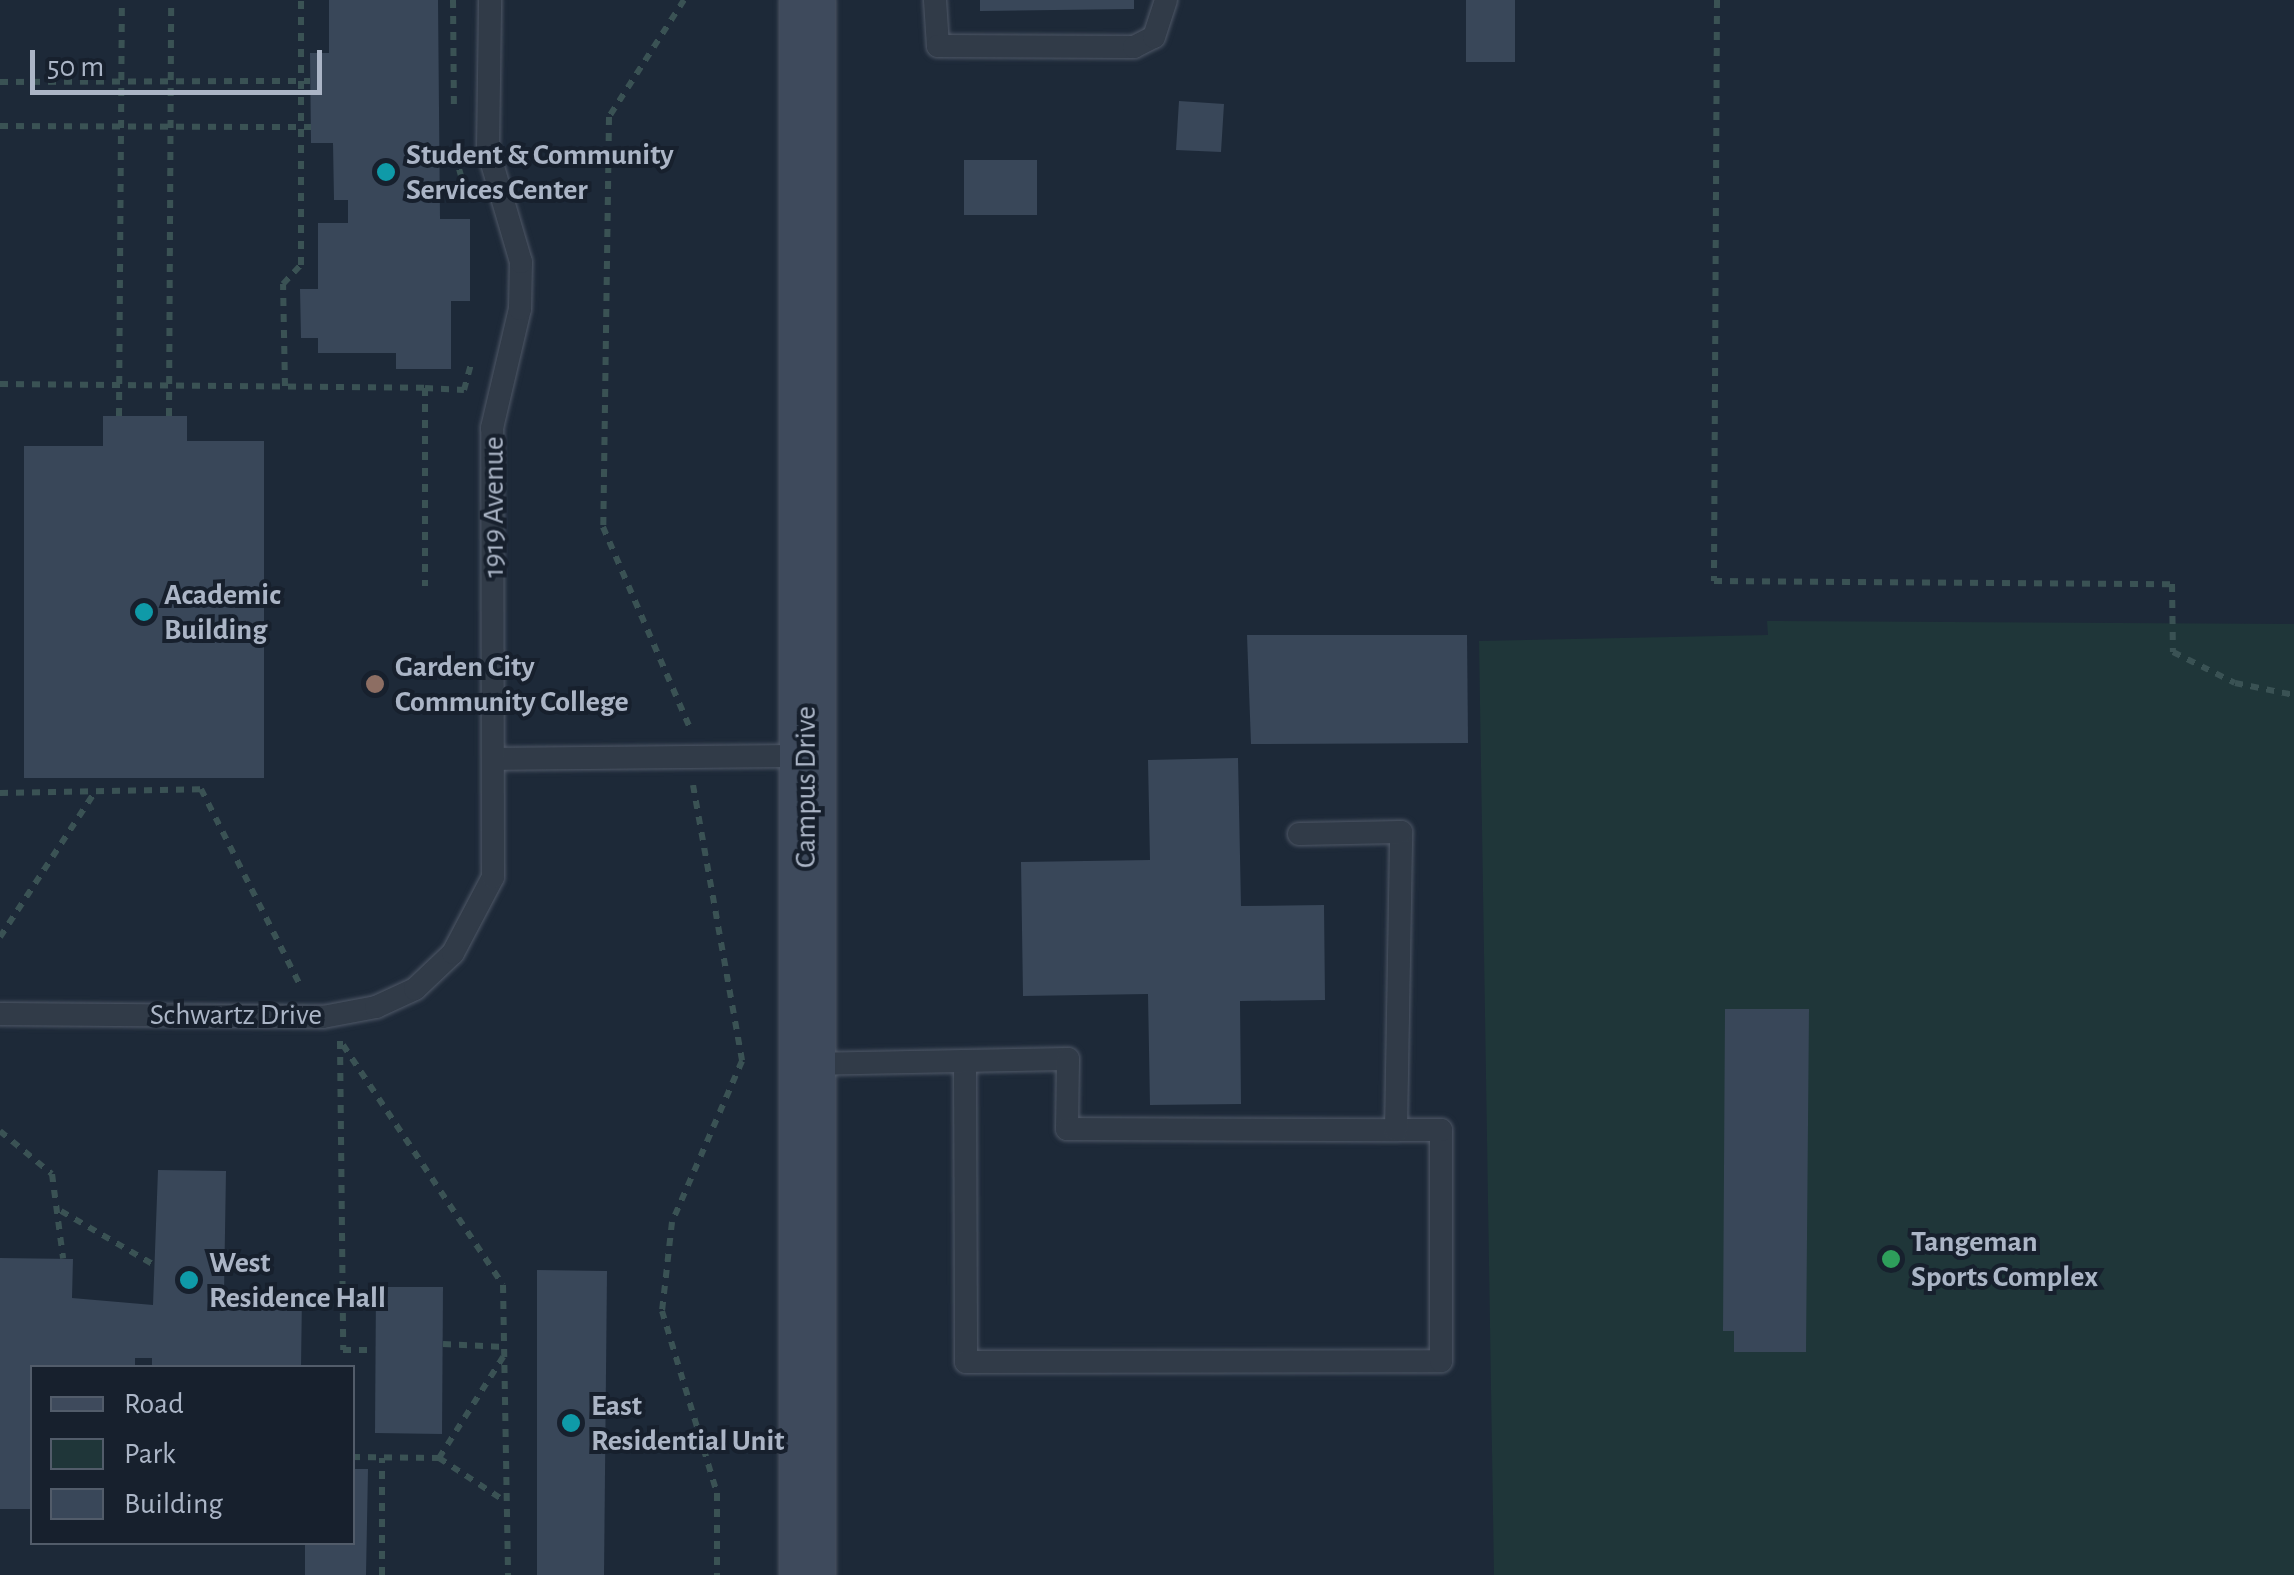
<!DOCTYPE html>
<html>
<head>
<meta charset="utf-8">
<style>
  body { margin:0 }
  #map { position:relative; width:2294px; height:1575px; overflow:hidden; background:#1d2938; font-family:"Alegreya Sans",sans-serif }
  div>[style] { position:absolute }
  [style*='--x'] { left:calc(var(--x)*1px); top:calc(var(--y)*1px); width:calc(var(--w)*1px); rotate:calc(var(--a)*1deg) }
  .green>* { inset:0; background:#1f3639 }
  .building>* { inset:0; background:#394759 }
  .path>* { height:6px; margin-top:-3px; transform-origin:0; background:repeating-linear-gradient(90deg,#3a5254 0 8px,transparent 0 16px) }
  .roads { filter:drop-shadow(0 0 2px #4f5867) drop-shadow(0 0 2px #4f5867) }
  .lane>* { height:22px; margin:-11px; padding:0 11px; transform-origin:11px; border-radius:11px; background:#313b48 }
  .secondary>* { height:55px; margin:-27.5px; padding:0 27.5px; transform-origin:27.5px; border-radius:27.5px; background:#3e4a5c }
  .dots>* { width:28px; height:28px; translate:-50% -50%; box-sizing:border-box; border:5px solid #17202d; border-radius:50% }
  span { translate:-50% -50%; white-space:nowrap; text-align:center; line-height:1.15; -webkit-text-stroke:8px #17202d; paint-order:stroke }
  .poi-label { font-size:30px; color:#abb5c6; font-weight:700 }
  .left { translate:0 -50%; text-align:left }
  .street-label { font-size:30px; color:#abb5c6 }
  .legend { position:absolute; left:30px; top:1365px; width:325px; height:180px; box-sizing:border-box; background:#17202d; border:2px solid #525c6a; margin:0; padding:12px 18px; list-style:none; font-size:30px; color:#abb5c6 }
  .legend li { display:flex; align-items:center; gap:20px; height:50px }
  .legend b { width:50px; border:2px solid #525c6a }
  .scale { position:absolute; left:30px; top:50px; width:292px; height:45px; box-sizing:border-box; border:5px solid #abb5c6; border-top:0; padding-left:12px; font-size:30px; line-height:35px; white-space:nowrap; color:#abb5c6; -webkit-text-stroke:8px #17202d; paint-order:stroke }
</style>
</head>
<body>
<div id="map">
  <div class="green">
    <div style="clip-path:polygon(1767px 621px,2294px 624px,2294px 1575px,1494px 1575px,1479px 641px,1768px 635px)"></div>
  </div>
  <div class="building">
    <div style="clip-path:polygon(329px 0,438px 0,440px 219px,470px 219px,470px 301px,451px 301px,451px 369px,396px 369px,396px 353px,318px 353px,318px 338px,301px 338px,300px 289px,318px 289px,318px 223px,348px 223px,348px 200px,334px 200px,333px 143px,311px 143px,310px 53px,329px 53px)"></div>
    <div style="clip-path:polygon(980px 0,1134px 0,1134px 9px,980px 11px)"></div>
    <div style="clip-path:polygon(1466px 0,1515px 0,1515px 62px,1466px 62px)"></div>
    <div style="clip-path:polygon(1179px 101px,1224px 104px,1221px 152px,1176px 150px)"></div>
    <div style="clip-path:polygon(964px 160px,1037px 160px,1037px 215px,964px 215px)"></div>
    <div style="clip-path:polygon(103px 416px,187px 416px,187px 441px,264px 441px,264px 778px,24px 778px,24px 446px,103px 446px)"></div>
    <div style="clip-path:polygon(1247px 635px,1467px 635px,1468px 743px,1251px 744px)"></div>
    <div style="clip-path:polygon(1238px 758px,1241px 906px,1324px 905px,1325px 1000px,1240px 1001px,1241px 1104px,1150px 1105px,1148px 994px,1023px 996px,1021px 862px,1150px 860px,1148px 760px)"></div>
    <div style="clip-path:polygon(1725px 1009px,1809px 1009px,1806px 1352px,1734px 1352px,1734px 1331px,1723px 1331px)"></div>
    <div style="clip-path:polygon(158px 1170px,226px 1171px,224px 1294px,302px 1295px,301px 1368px,152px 1368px,152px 1358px,135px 1358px,135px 1368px,32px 1368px,32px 1509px,0 1509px,0 1258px,73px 1259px,72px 1298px,153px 1305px)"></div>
    <div style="clip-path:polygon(537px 1270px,607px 1271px,604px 1575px,537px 1575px)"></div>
    <div style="clip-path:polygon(376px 1287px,443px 1287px,442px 1434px,375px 1433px)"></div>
    <div style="clip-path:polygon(352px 1469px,368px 1469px,366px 1575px,305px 1575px,305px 1542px,352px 1542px)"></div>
  </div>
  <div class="path">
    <div style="--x:453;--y:0;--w:106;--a:89.5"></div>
    <div style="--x:684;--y:0;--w:139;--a:122.7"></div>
    <div style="--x:609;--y:117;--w:410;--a:90.8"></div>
    <div style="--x:603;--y:527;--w:219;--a:66.6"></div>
    <div style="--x:1717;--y:0;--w:581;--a:90.3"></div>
    <div style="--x:1714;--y:581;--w:458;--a:0.4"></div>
    <div style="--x:2172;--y:584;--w:68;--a:89.2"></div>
    <div style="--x:2173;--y:652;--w:69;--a:26.6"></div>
    <div style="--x:2235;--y:683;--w:60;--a:11.5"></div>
    <div style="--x:0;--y:82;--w:310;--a:-0.2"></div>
    <div style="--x:0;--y:126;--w:311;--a:0.2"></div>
    <div style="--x:455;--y:154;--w:46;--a:74.7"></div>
    <div style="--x:0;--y:384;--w:425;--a:0.5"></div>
    <div style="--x:425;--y:388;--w:198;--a:90"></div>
    <div style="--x:285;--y:386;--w:102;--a:-91.1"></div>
    <div style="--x:283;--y:284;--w:26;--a:-47"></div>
    <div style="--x:301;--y:265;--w:265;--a:-90"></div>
    <div style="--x:425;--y:388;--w:39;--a:3"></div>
    <div style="--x:464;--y:390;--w:30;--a:-75"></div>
    <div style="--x:119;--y:416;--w:416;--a:-89.6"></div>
    <div style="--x:169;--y:416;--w:416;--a:-89.7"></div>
    <div style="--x:693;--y:785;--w:280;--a:79.9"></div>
    <div style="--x:742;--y:1061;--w:176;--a:113.5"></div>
    <div style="--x:672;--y:1222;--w:90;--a:96.4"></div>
    <div style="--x:662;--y:1311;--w:190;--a:73.2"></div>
    <div style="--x:717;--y:1493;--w:82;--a:90"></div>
    <div style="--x:0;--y:793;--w:201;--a:-1.1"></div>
    <div style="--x:201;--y:789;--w:220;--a:63.2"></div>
    <div style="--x:0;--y:937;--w:173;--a:-56.8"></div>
    <div style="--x:340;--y:1041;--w:309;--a:89.4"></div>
    <div style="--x:343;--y:1350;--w:32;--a:0"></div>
    <div style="--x:343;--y:1045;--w:288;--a:56.3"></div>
    <div style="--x:503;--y:1285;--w:290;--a:89"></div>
    <div style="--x:0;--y:1131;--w:67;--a:39.6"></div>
    <div style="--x:52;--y:1174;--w:85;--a:82.5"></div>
    <div style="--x:61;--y:1211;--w:108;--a:30.1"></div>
    <div style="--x:443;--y:1344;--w:61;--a:2.8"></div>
    <div style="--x:352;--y:1457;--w:87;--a:0.7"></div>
    <div style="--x:439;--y:1458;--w:120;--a:-57.6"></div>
    <div style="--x:439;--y:1458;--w:79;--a:33.1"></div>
    <div style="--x:382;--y:1575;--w:117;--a:-90"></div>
  </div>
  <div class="roads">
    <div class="lane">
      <div style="--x:935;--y:0;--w:46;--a:86.3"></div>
      <div style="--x:938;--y:46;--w:196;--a:0.3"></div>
      <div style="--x:1134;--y:47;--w:22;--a:-27"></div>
      <div style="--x:1154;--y:37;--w:39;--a:-72"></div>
      <div style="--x:496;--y:759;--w:309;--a:-0.6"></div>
      <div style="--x:0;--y:1014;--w:323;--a:0.5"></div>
      <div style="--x:323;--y:1017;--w:54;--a:-10.7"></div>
      <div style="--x:376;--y:1007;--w:43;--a:-24.8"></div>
      <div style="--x:415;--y:989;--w:52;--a:-43.5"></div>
      <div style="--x:453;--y:953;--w:86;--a:-62.2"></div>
      <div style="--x:493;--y:877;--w:449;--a:-90.1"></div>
      <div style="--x:492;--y:428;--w:122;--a:-76.8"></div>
      <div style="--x:520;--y:309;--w:47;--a:-88.8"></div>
      <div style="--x:521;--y:262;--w:117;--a:-106.4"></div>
      <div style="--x:488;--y:150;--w:150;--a:-89.2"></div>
      <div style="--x:965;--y:1061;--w:301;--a:89.8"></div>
      <div style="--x:966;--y:1362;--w:475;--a:-0.1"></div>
      <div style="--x:1441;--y:1361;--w:231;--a:-90"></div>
      <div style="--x:1441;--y:1130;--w:45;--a:180"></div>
      <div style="--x:806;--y:1064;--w:262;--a:-1.1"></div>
      <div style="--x:1068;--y:1059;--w:70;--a:90.8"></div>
      <div style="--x:1067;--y:1129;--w:329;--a:0.2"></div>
      <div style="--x:1396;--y:1130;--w:298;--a:-89"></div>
      <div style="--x:1401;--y:832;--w:102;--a:178.9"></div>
    </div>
    <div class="secondary">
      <div style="--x:807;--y:0;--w:1575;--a:90"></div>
    </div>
  </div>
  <div class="dots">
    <div style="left:386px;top:172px;background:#0f9aa8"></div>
    <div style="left:144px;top:612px;background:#0f9aa8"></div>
    <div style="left:375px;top:684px;background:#8d6e63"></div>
    <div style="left:1891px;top:1259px;background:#2e9e5b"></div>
    <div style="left:189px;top:1280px;background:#0f9aa8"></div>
    <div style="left:571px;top:1423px;background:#0f9aa8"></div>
  </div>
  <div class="poi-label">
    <span class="left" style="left:406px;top:172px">Student &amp; Community<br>Services Center</span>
    <span class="left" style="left:164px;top:612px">Academic<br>Building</span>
    <span class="left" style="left:395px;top:684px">Garden City<br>Community College</span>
    <span class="left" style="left:1911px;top:1259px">Tangeman<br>Sports Complex</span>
    <span class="left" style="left:209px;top:1280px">West<br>Residence Hall</span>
    <span class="left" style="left:591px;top:1423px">East<br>Residential Unit</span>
  </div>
  <div class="street-label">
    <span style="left:494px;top:507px;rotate:-90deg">1919 Avenue</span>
    <span style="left:806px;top:787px;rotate:-90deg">Campus Drive</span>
    <span style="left:236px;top:1015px">Schwartz Drive</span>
  </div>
  <ul class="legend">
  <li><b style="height:12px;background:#3e4a5c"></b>Road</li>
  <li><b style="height:28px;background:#1f3639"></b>Park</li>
  <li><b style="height:28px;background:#394759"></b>Building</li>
  </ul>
  <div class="scale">50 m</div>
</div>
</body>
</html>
